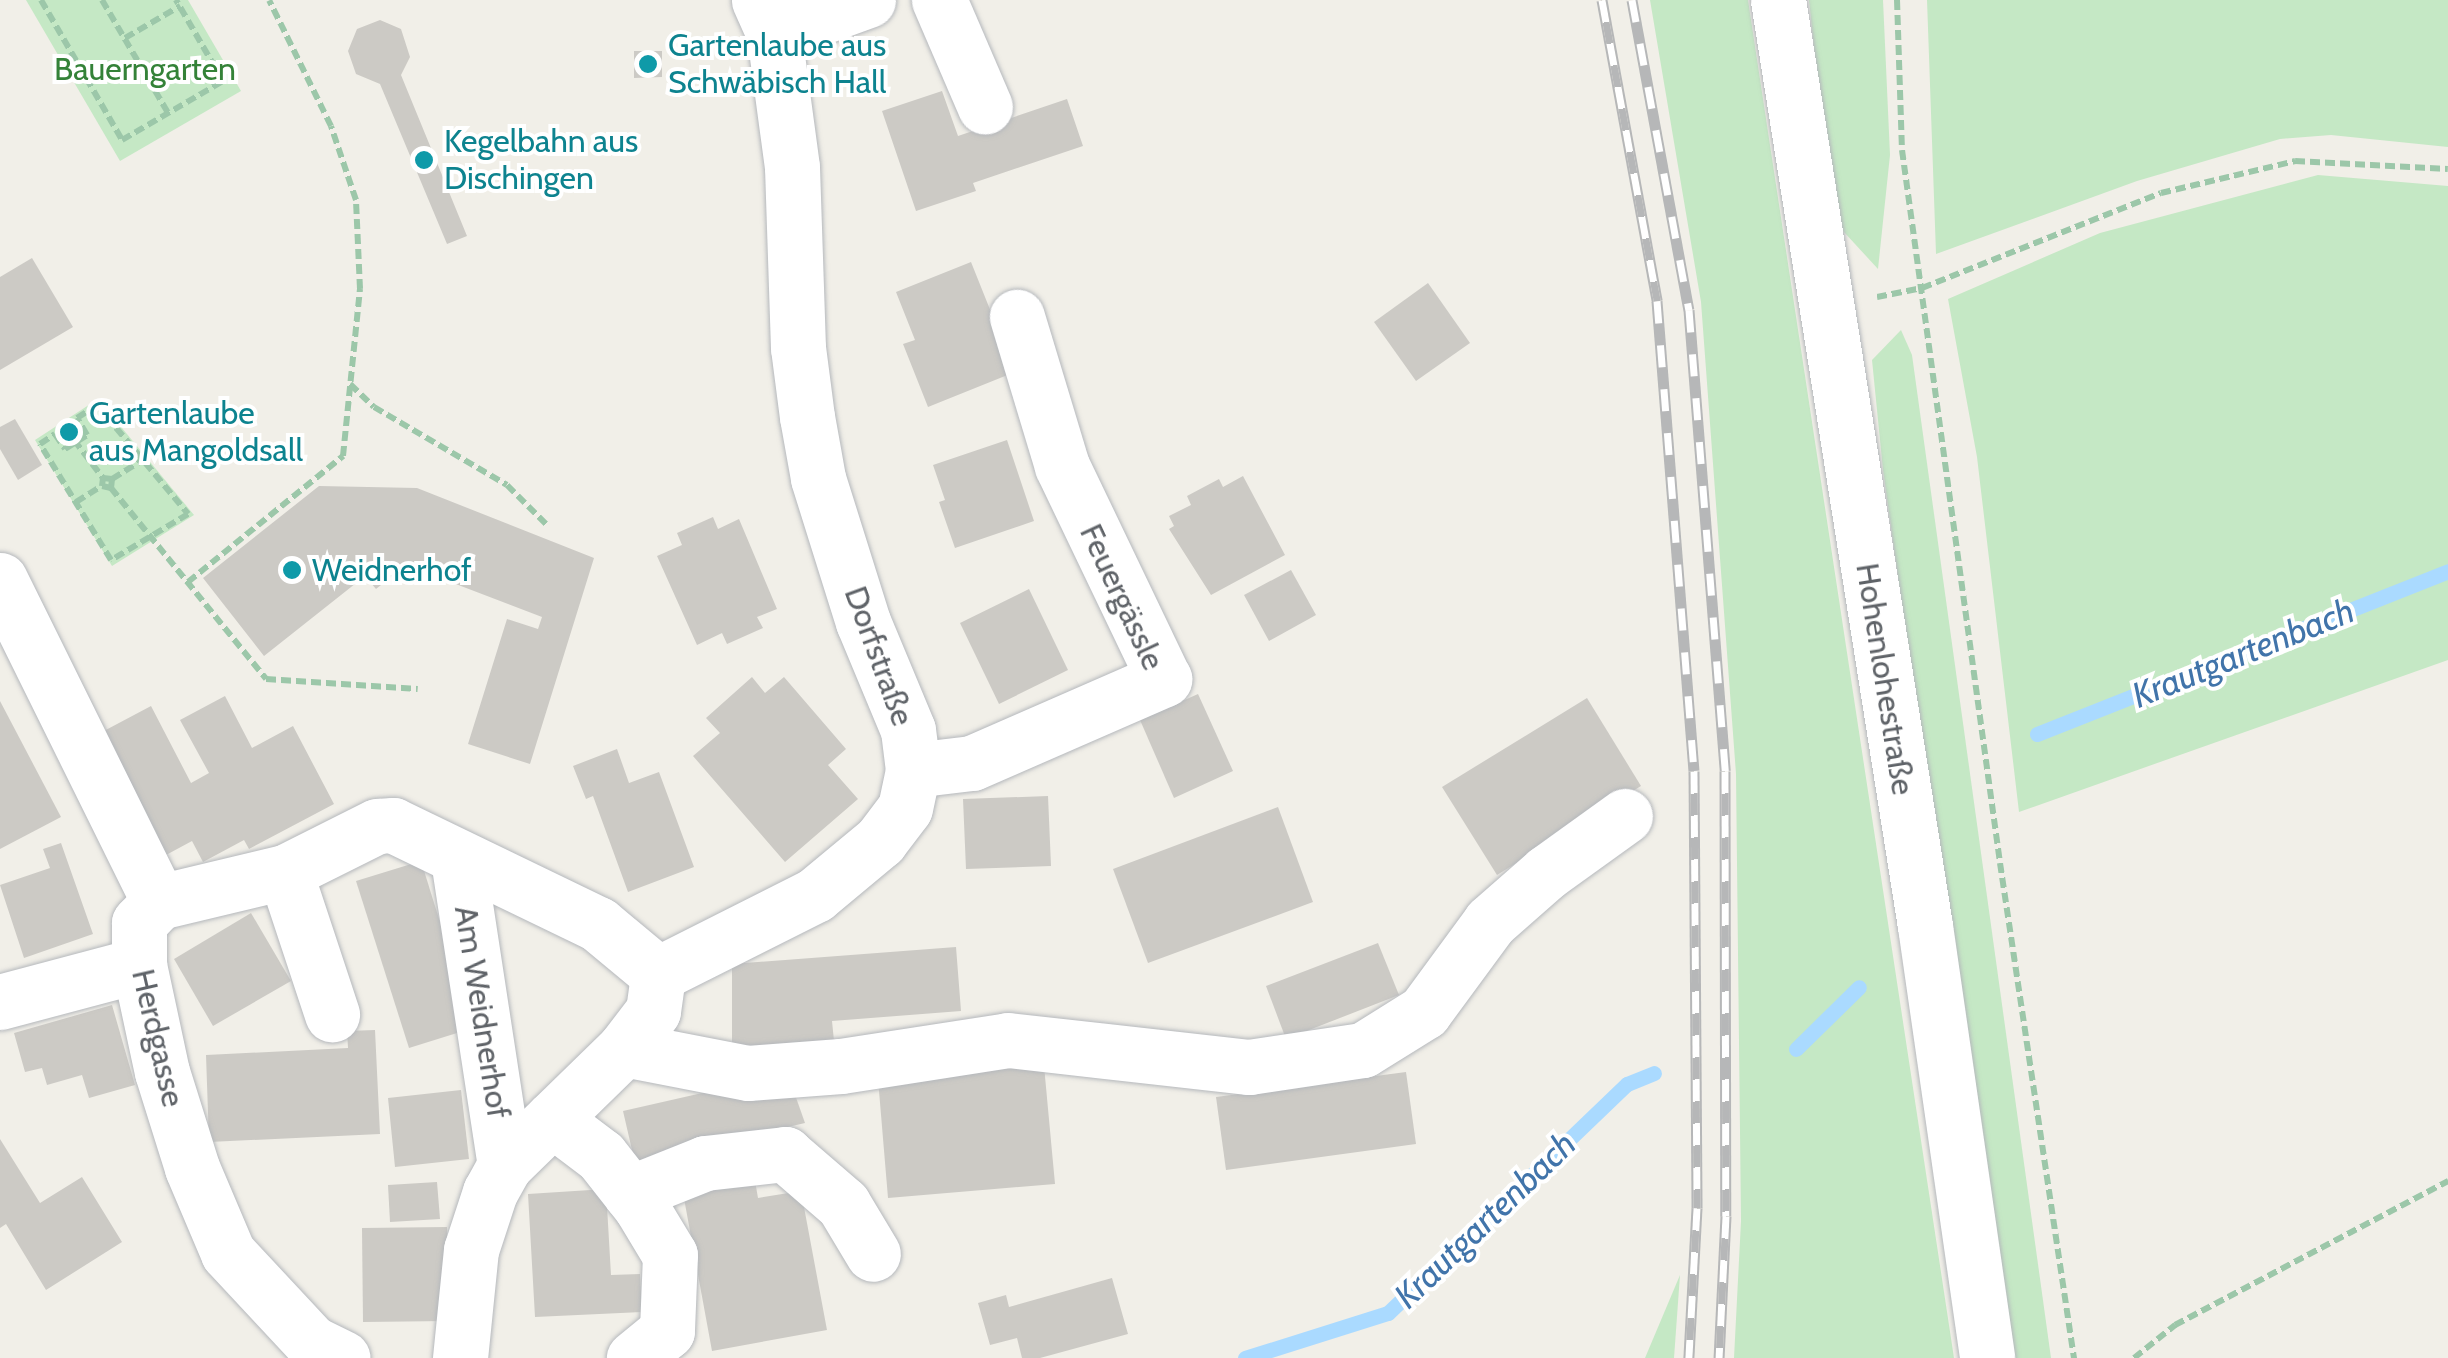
<!DOCTYPE html>
<html>
<head>
<meta charset="utf-8">
<style>
  body { margin:0 }
  #map { position:relative; width:2448px; height:1358px; overflow:hidden; background:#f1efe8; font-family:Cabin,sans-serif }
  div>[style] { position:absolute }
  [style*='--x'] { left:calc(var(--x)*1px); top:calc(var(--y)*1px); width:calc(var(--w)*1px); rotate:calc(var(--a)*1deg) }
  .green>* { inset:0; background:#c5e8c5 }
  .stream>* { height:15px; margin:-7.5px; padding:0 7.5px; transform-origin:7.5px; border-radius:7.5px; background:#aadaff }
  .building>* { inset:0; background:#cccac5 }
  .path>* { height:6px; margin-top:-3px; transform-origin:0; background:repeating-linear-gradient(90deg,#9cc7a9 0 10px,transparent 0 15px) }
  .roads { filter:drop-shadow(0 0 2px #b5b8bc) drop-shadow(0 0 2px #b5b8bc) }
  .minor>* { height:55px; margin:-27.5px; padding:0 27.5px; transform-origin:27.5px; border-radius:27.5px; background:#fff }
  .rail>* { height:11px; margin-top:-5.5px; transform-origin:0; background:repeating-linear-gradient(90deg,#fff 0 22px,#b6b7b8 0 44px); box-sizing:border-box; border-block:2px solid #b6b7b8 }
  .dots>* { width:28px; height:28px; translate:-50% -50%; box-sizing:border-box; border:5px solid #fff; border-radius:50% }
  span { translate:-50% -50%; white-space:nowrap; text-align:center; line-height:1.15; -webkit-text-stroke:8px #fff; paint-order:stroke }
  .culture-label { font-size:32px; color:#0d838f }
  .left { translate:0 -50%; text-align:left }
  .park-label { font-size:32px; color:#348238 }
  .street-label { font-size:32px; color:#5f6368 }
  .water-label { font-size:35px; color:#4174aa; font-style:italic }
</style>
</head>
<body>
<div id="map">
  <div class="green">
    <div style="clip-path:polygon(26px 0,188px 0,241px 91px,120px 161px)"></div>
    <div style="clip-path:polygon(1650px 0,1748px 0,1954px 1358px,1734px 1358px,1741px 1221px,1736px 774px,1701px 302px)"></div>
    <div style="clip-path:polygon(1809px 0,1883px 0,1890px 155px,1878px 269px,1832px 219px)"></div>
    <div style="clip-path:polygon(1927px 0,2448px 0,2448px 147px,2331px 135px,2280px 139px,2137px 181px,1936px 254px)"></div>
    <div style="clip-path:polygon(2318px 175px,2448px 186px,2448px 660px,2019px 812px,1977px 457px,1948px 299px,2100px 233px)"></div>
    <div style="clip-path:polygon(1901px 330px,1912px 355px,2051px 1358px,2008px 1358px,1883px 470px,1872px 360px)"></div>
    <div style="clip-path:polygon(98px 399px,194px 515px,112px 566px,35px 440px)"></div>
    <div style="clip-path:polygon(1680px 1275px,1674px 1358px,1645px 1358px)"></div>
  </div>
  <div class="stream">
    <div style="--x:2037;--y:734;--w:442;--a:-21.6"></div>
    <div style="--x:1796;--y:1049;--w:88;--a:-44.5"></div>
    <div style="--x:1245;--y:1358;--w:150;--a:-17.5"></div>
    <div style="--x:1388;--y:1313;--w:331;--a:-43.8"></div>
    <div style="--x:1627;--y:1084;--w:29;--a:-22"></div>
  </div>
  <div class="building">
    <div style="clip-path:polygon(380px 20px,401px 29px,410px 57px,401px 75px,467px 236px,447px 244px,380px 84px,356px 74px,348px 51px,357px 29px)"></div>
    <div style="clip-path:polygon(634px 51px,662px 51px,662px 77px,634px 78px)"></div>
    <div style="clip-path:polygon(942px 91px,958px 136px,1067px 99px,1083px 146px,973px 183px,976px 191px,916px 211px,882px 111px)"></div>
    <div style="clip-path:polygon(32px 258px,73px 327px,0 370px,0 277px)"></div>
    <div style="clip-path:polygon(971px 262px,1015px 372px,928px 407px,903px 344px,915px 340px,896px 292px)"></div>
    <div style="clip-path:polygon(1428px 283px,1470px 343px,1416px 381px,1374px 322px)"></div>
    <div style="clip-path:polygon(15px 419px,42px 465px,18px 480px,0 449px,0 427px)"></div>
    <div style="clip-path:polygon(72px 420px,81px 434px,67px 444px,57px 429px)"></div>
    <div style="clip-path:polygon(1007px 440px,1034px 521px,955px 548px,939px 502px,945px 500px,933px 465px)"></div>
    <div style="clip-path:polygon(1243px 476px,1285px 555px,1211px 595px,1169px 529px,1174px 526px,1169px 516px,1191px 505px,1187px 496px,1219px 479px,1223px 487px)"></div>
    <div style="clip-path:polygon(319px 486px,417px 488px,594px 558px,530px 764px,468px 744px,507px 619px,538px 629px,542px 617px,406px 565px,376px 589px,365px 576px,264px 656px,203px 578px)"></div>
    <div style="clip-path:polygon(713px 517px,718px 529px,739px 519px,777px 609px,757px 617px,763px 628px,727px 644px,722px 633px,697px 645px,657px 556px,682px 545px,677px 533px)"></div>
    <div style="clip-path:polygon(1291px 570px,1316px 615px,1269px 641px,1244px 595px)"></div>
    <div style="clip-path:polygon(1029px 589px,1068px 670px,999px 704px,960px 623px)"></div>
    <div style="clip-path:polygon(752px 677px,765px 693px,784px 677px,846px 749px,828px 765px,858px 799px,785px 862px,693px 756px,720px 733px,706px 718px)"></div>
    <div style="clip-path:polygon(1198px 694px,1233px 771px,1174px 798px,1140px 720px)"></div>
    <div style="clip-path:polygon(225px 696px,252px 748px,293px 726px,334px 804px,249px 849px,244px 840px,203px 862px,192px 841px,166px 855px,102px 732px,151px 706px,191px 783px,209px 773px,180px 720px)"></div>
    <div style="clip-path:polygon(1587px 698px,1641px 786px,1497px 875px,1442px 787px)"></div>
    <div style="clip-path:polygon(0 701px,61px 817px,0 849px)"></div>
    <div style="clip-path:polygon(617px 749px,629px 783px,659px 772px,694px 867px,628px 892px,593px 796px,586px 799px,573px 766px)"></div>
    <div style="clip-path:polygon(1048px 796px,1051px 866px,966px 869px,963px 799px)"></div>
    <div style="clip-path:polygon(1278px 807px,1313px 902px,1148px 963px,1113px 869px)"></div>
    <div style="clip-path:polygon(61px 843px,93px 934px,24px 958px,0 885px,50px 868px,43px 849px)"></div>
    <div style="clip-path:polygon(421px 861px,473px 1028px,409px 1048px,356px 881px)"></div>
    <div style="clip-path:polygon(251px 913px,291px 981px,213px 1026px,174px 959px)"></div>
    <div style="clip-path:polygon(1378px 943px,1399px 995px,1286px 1039px,1266px 986px)"></div>
    <div style="clip-path:polygon(956px 947px,961px 1011px,832px 1021px,835px 1051px,732px 1045px,732px 964px)"></div>
    <div style="clip-path:polygon(112px 1005px,135px 1085px,89px 1098px,82px 1075px,47px 1085px,42px 1068px,25px 1072px,14px 1033px)"></div>
    <div style="clip-path:polygon(375px 1030px,380px 1134px,209px 1142px,206px 1055px,348px 1048px,347px 1031px)"></div>
    <div style="clip-path:polygon(1043px 1055px,1055px 1184px,888px 1198px,877px 1067px)"></div>
    <div style="clip-path:polygon(1406px 1072px,1416px 1144px,1226px 1170px,1216px 1097px)"></div>
    <div style="clip-path:polygon(793px 1089px,805px 1123px,635px 1163px,623px 1111px,711px 1091px)"></div>
    <div style="clip-path:polygon(461px 1090px,469px 1159px,395px 1167px,388px 1098px)"></div>
    <div style="clip-path:polygon(0 1139px,40px 1203px,82px 1177px,122px 1242px,46px 1290px,6px 1224px,0 1228px)"></div>
    <div style="clip-path:polygon(753px 1169px,758px 1198px,801px 1191px,827px 1330px,712px 1351px,681px 1182px)"></div>
    <div style="clip-path:polygon(437px 1182px,440px 1219px,390px 1222px,388px 1185px)"></div>
    <div style="clip-path:polygon(606px 1189px,611px 1275px,640px 1274px,642px 1312px,535px 1317px,528px 1194px)"></div>
    <div style="clip-path:polygon(447px 1227px,448px 1321px,363px 1322px,362px 1228px)"></div>
    <div style="clip-path:polygon(1112px 1278px,1128px 1334px,1040px 1358px,1022px 1358px,1017px 1338px,990px 1345px,978px 1303px,1006px 1295px,1009px 1307px)"></div>
  </div>
  <div class="path">
    <div style="--x:41;--y:0;--w:162;--a:59.9"></div>
    <div style="--x:122;--y:140;--w:117;--a:-30.3"></div>
    <div style="--x:223;--y:81;--w:94;--a:-120.1"></div>
    <div style="--x:102;--y:0;--w:131;--a:59.7"></div>
    <div style="--x:1897;--y:0;--w:150;--a:88.1"></div>
    <div style="--x:1902;--y:150;--w:720;--a:82.17"></div>
    <div style="--x:2000;--y:863;--w:501;--a:81.5"></div>
    <div style="--x:125;--y:38;--w:64;--a:-30.2"></div>
    <div style="--x:1877;--y:297;--w:46;--a:-11.3"></div>
    <div style="--x:1922;--y:288;--w:257;--a:-21.7"></div>
    <div style="--x:2161;--y:193;--w:138;--a:-13.4"></div>
    <div style="--x:2295;--y:161;--w:153;--a:3"></div>
    <div style="--x:350;--y:384;--w:33;--a:44"></div>
    <div style="--x:374;--y:407;--w:154;--a:30.4"></div>
    <div style="--x:507;--y:485;--w:55;--a:45"></div>
    <div style="--x:97;--y:405;--w:142;--a:50.1"></div>
    <div style="--x:188;--y:514;--w:90;--a:149.1"></div>
    <div style="--x:111;--y:560;--w:136;--a:-121.5"></div>
    <div style="--x:40;--y:444;--w:18;--a:-34"></div>
    <div style="--x:55;--y:434;--w:18;--a:56"></div>
    <div style="--x:65;--y:449;--w:26;--a:-32"></div>
    <div style="--x:87;--y:435;--w:20;--a:-120"></div>
    <div style="--x:77;--y:418;--w:24;--a:-33"></div>
    <div style="--x:74;--y:440;--w:48;--a:52.7"></div>
    <div style="--x:112;--y:479;--w:9;--a:96"></div>
    <div style="--x:111;--y:488;--w:9;--a:-167"></div>
    <div style="--x:102;--y:486;--w:8;--a:-83"></div>
    <div style="--x:103;--y:478;--w:9;--a:6"></div>
    <div style="--x:112;--y:479;--w:36;--a:-32"></div>
    <div style="--x:111;--y:488;--w:246;--a:50.9"></div>
    <div style="--x:266;--y:679;--w:152;--a:3.8"></div>
    <div style="--x:76;--y:502;--w:31;--a:-32"></div>
    <div style="--x:188;--y:582;--w:200;--a:-39.1"></div>
    <div style="--x:343;--y:456;--w:168;--a:-84.2"></div>
    <div style="--x:360;--y:289;--w:89;--a:-92.6"></div>
    <div style="--x:356;--y:200;--w:78;--a:-108.7"></div>
    <div style="--x:331;--y:126;--w:140;--a:-116.2"></div>
    <div style="--x:2134;--y:1358;--w:53;--a:-38.8"></div>
    <div style="--x:2175;--y:1325;--w:309;--a:-27.8"></div>
  </div>
  <div class="roads">
    <div class="minor">
      <div style="--x:939;--y:0;--w:116;--a:66.7"></div>
      <div style="--x:1778;--y:0;--w:938;--a:80.98"></div>
      <div style="--x:1925;--y:926;--w:436;--a:81.8"></div>
      <div style="--x:774;--y:34;--w:100;--a:-19.9"></div>
      <div style="--x:0;--y:580;--w:359;--a:63.7"></div>
      <div style="--x:159;--y:902;--w:29;--a:134"></div>
      <div style="--x:139;--y:923;--w:42;--a:90"></div>
      <div style="--x:139;--y:965;--w:109;--a:77.9"></div>
      <div style="--x:162;--y:1072;--w:101;--a:72.6"></div>
      <div style="--x:192;--y:1168;--w:92;--a:67"></div>
      <div style="--x:228;--y:1253;--w:123;--a:47"></div>
      <div style="--x:312;--y:1343;--w:34;--a:26"></div>
      <div style="--x:913;--y:770;--w:59;--a:-6.8"></div>
      <div style="--x:972;--y:763;--w:210;--a:-23.6"></div>
      <div style="--x:1164;--y:679;--w:236;--a:-115.6"></div>
      <div style="--x:1062;--y:466;--w:156;--a:-106.8"></div>
      <div style="--x:458;--y:859;--w:310;--a:81.3"></div>
      <div style="--x:285;--y:872;--w:150;--a:71.7"></div>
      <div style="--x:159;--y:902;--w:130;--a:-13.4"></div>
      <div style="--x:285;--y:872;--w:103;--a:-26.6"></div>
      <div style="--x:377;--y:826;--w:16;--a:-4"></div>
      <div style="--x:393;--y:825;--w:228;--a:25.8"></div>
      <div style="--x:598;--y:924;--w:78;--a:39.8"></div>
      <div style="--x:0;--y:1002;--w:144;--a:-14.9"></div>
      <div style="--x:624;--y:1049;--w:126;--a:11"></div>
      <div style="--x:748;--y:1073;--w:93;--a:-4.3"></div>
      <div style="--x:841;--y:1066;--w:169;--a:-8.8"></div>
      <div style="--x:1008;--y:1040;--w:243;--a:6.4"></div>
      <div style="--x:1249;--y:1067;--w:115;--a:-8.5"></div>
      <div style="--x:1363;--y:1050;--w:72;--a:-31.9"></div>
      <div style="--x:1424;--y:1012;--w:112;--a:-53.7"></div>
      <div style="--x:1490;--y:922;--w:76;--a:-41.3"></div>
      <div style="--x:1547;--y:872;--w:96;--a:-35.7"></div>
      <div style="--x:552;--y:1119;--w:61;--a:37.1"></div>
      <div style="--x:601;--y:1156;--w:65;--a:51.9"></div>
      <div style="--x:641;--y:1207;--w:56;--a:58.9"></div>
      <div style="--x:670;--y:1255;--w:76;--a:92.3"></div>
      <div style="--x:667;--y:1331;--w:43;--a:140.7"></div>
      <div style="--x:630;--y:1193;--w:81;--a:-21.8"></div>
      <div style="--x:705;--y:1163;--w:81;--a:-6.4"></div>
      <div style="--x:785;--y:1154;--w:77;--a:40.8"></div>
      <div style="--x:843;--y:1204;--w:58;--a:59"></div>
      <div style="--x:460;--y:1358;--w:109;--a:-84.2"></div>
      <div style="--x:471;--y:1250;--w:61;--a:-71.9"></div>
      <div style="--x:490;--y:1192;--w:31;--a:-61"></div>
      <div style="--x:505;--y:1165;--w:166;--a:-44.3"></div>
      <div style="--x:624;--y:1049;--w:48;--a:-52.7"></div>
      <div style="--x:653;--y:1011;--w:37;--a:-82"></div>
      <div style="--x:658;--y:974;--w:176;--a:-26.7"></div>
      <div style="--x:815;--y:895;--w:85;--a:-39.7"></div>
      <div style="--x:880;--y:841;--w:41;--a:-52.9"></div>
      <div style="--x:905;--y:808;--w:39;--a:-78"></div>
      <div style="--x:913;--y:770;--w:40;--a:-97.1"></div>
      <div style="--x:908;--y:730;--w:117;--a:-112.6"></div>
      <div style="--x:863;--y:622;--w:151;--a:-107.4"></div>
      <div style="--x:818;--y:478;--w:62;--a:-100.2"></div>
      <div style="--x:807;--y:417;--w:70;--a:-97.4"></div>
      <div style="--x:798;--y:348;--w:181;--a:-91.9"></div>
      <div style="--x:792;--y:167;--w:134;--a:-97.7"></div>
      <div style="--x:774;--y:34;--w:37;--a:-114"></div>
    </div>
  </div>
  <div class="rail">
    <div style="--x:1602;--y:0;--w:306;--a:79.6"></div>
    <div style="--x:1657;--y:301;--w:471;--a:85.5"></div>
    <div style="--x:1694;--y:771;--w:437;--a:89.6"></div>
    <div style="--x:1697;--y:1208;--w:150;--a:93.1"></div>
    <div style="--x:1632;--y:0;--w:315;--a:79.6"></div>
    <div style="--x:1689;--y:310;--w:462;--a:85.5"></div>
    <div style="--x:1725;--y:771;--w:445;--a:89.9"></div>
    <div style="--x:1726;--y:1216;--w:142;--a:92.8"></div>
  </div>
  <div class="dots">
    <div style="left:648px;top:64px;background:#0f9aa8"></div>
    <div style="left:424px;top:160px;background:#0f9aa8"></div>
    <div style="left:69px;top:432px;background:#0f9aa8"></div>
    <div style="left:292px;top:570px;background:#0f9aa8"></div>
  </div>
  <div class="culture-label">
    <span class="left" style="left:668px;top:64px">Gartenlaube aus<br>Schwäbisch Hall</span>
    <span class="left" style="left:444px;top:160px">Kegelbahn aus<br>Dischingen</span>
    <span class="left" style="left:89px;top:432px">Gartenlaube<br>aus Mangoldsall</span>
    <span class="left" style="left:312px;top:570px">Weidnerhof</span>
  </div>
  <div class="park-label">
    <span style="left:145px;top:69px">Bauerngarten</span>
  </div>
  <div class="street-label">
    <span style="left:1122px;top:597px;rotate:65deg">Feuergässle</span>
    <span style="left:879px;top:656px;rotate:70deg">Dorfstraße</span>
    <span style="left:1885px;top:679px;rotate:81deg">Hohenlohestraße</span>
    <span style="left:482px;top:1012px;rotate:81deg">Am Weidnerhof</span>
    <span style="left:158px;top:1038px;rotate:77deg">Herdgasse</span>
  </div>
  <div class="water-label">
    <span style="left:2243px;top:653px;rotate:-22deg">Krautgartenbach</span>
    <span style="left:1485px;top:1220px;rotate:-44deg">Krautgartenbach</span>
  </div>
</div>
</body>
</html>
